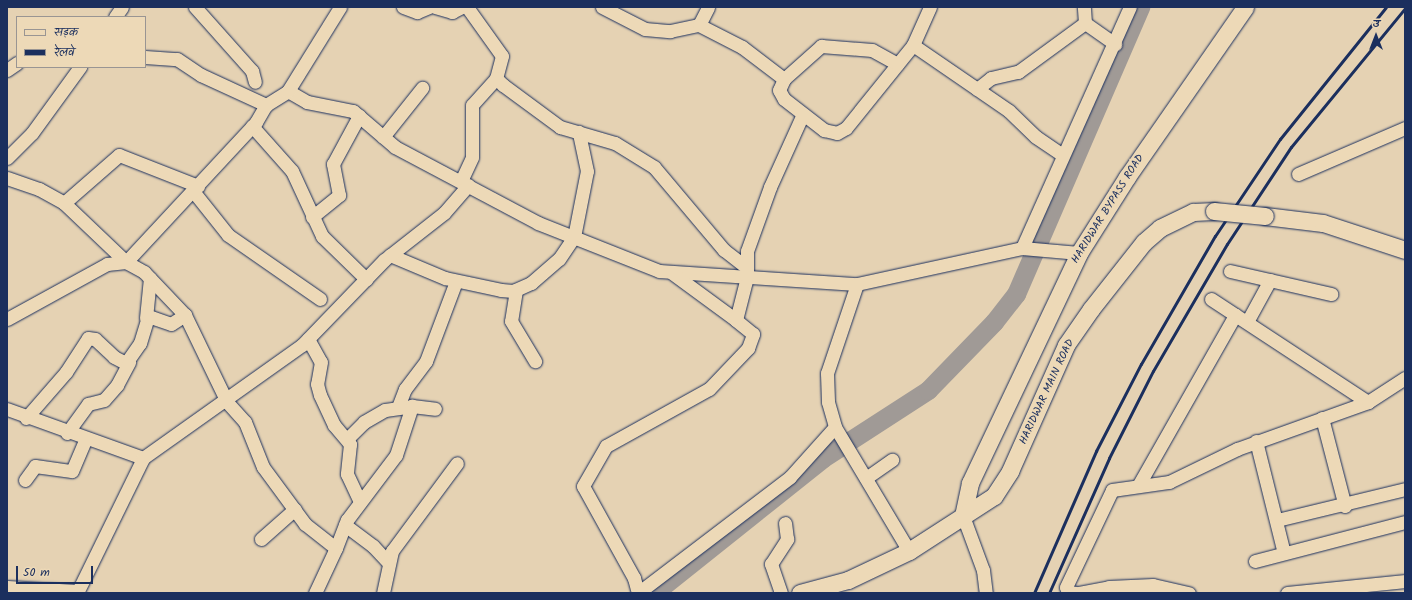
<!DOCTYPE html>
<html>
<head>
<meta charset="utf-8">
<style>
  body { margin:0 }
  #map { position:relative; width:1412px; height:600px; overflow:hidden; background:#e5d2b3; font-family:Kalam,"Playpen Sans Deva",sans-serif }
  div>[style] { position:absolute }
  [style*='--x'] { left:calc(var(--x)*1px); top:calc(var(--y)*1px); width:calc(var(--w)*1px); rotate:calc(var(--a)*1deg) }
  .river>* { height:19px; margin:-9.5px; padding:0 9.5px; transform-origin:9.5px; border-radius:9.5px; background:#a09a96 }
  .roads { filter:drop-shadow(0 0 1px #1b2f5e) drop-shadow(0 0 1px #1b2f5e) }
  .minor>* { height:13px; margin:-6.5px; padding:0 6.5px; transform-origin:6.5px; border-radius:6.5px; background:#edd9b7 }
  .major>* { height:17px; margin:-8.5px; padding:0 8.5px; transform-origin:8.5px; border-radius:8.5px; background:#edd9b7 }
  .rail>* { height:3px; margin:-1.5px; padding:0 1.5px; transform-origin:1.5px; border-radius:1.5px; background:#1b2f5e }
  .bridges { filter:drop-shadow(0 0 1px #1b2f5e) drop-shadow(0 0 1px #1b2f5e) }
  .major-bridge>* { height:17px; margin:-8.5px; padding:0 8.5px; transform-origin:8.5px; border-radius:8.5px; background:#edd9b7 }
  span { translate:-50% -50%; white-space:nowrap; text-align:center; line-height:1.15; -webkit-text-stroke:3px #edd9b7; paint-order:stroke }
  .street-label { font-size:11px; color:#1b2f5e }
  .frame { position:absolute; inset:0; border:8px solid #1b2f5e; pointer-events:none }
  .legend { position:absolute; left:16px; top:16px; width:130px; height:52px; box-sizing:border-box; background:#edd9b7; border:1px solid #999593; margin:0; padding:5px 7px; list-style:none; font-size:12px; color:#1b2f5e }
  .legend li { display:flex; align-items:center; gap:8px; height:20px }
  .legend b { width:20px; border:1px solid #999593 }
  .north { position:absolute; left:1356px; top:16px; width:40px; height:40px; -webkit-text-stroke:3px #edd9b7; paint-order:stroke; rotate:0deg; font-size:11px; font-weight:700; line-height:16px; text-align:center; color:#1b2f5e }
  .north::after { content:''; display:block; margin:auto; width:14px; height:18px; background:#1b2f5e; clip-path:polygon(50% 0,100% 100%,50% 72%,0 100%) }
  .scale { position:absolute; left:16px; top:566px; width:77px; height:18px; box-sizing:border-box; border:2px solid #1b2f5e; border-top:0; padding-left:5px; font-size:12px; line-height:14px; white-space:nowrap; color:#1b2f5e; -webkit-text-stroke:3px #edd9b7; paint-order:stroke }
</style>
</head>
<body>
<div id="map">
  <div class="river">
    <div style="--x:654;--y:593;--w:216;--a:-38.6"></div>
    <div style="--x:823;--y:458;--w:125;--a:-32.9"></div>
    <div style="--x:928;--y:390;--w:95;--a:-45.9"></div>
    <div style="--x:994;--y:322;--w:36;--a:-52"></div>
    <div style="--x:1016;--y:294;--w:313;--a:-66.6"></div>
  </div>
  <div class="roads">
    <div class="minor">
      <div style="--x:195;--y:7;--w:86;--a:48.3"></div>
      <div style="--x:252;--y:71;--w:11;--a:75"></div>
      <div style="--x:403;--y:7;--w:15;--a:20"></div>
      <div style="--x:417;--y:12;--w:13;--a:-23"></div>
      <div style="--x:435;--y:7;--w:18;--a:16"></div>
      <div style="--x:452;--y:12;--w:11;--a:-27"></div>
      <div style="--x:467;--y:7;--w:60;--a:54.5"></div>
      <div style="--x:502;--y:56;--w:23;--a:105"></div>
      <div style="--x:496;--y:78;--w:10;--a:45"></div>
      <div style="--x:503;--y:85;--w:71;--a:36.4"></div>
      <div style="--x:560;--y:127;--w:57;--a:16.2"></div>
      <div style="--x:615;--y:143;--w:46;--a:31.6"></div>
      <div style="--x:654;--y:167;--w:109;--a:49.9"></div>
      <div style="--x:724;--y:250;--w:28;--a:38"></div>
      <div style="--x:602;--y:7;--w:48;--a:27.1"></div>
      <div style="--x:645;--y:29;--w:25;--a:5"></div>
      <div style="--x:670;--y:31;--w:30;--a:-12"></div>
      <div style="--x:699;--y:25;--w:48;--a:27.1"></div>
      <div style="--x:742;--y:47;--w:53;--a:37.3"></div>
      <div style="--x:784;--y:79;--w:12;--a:114"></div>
      <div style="--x:779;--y:90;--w:10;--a:61"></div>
      <div style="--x:784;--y:99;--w:51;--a:37.8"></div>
      <div style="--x:824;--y:130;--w:13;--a:13"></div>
      <div style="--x:837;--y:133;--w:10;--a:-29"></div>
      <div style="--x:846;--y:128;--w:107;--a:-51.1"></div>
      <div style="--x:913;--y:45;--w:42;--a:-65.9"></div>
      <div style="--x:115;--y:17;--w:12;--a:-55"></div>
      <div style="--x:1085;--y:23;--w:37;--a:35"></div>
      <div style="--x:699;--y:25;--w:20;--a:-63"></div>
      <div style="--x:913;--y:45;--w:116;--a:34.5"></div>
      <div style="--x:1009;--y:111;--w:37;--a:44"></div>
      <div style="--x:1036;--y:137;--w:30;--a:34"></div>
      <div style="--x:145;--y:57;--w:32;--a:4"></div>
      <div style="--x:177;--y:59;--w:29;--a:34"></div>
      <div style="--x:201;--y:75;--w:72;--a:24.8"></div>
      <div style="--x:7;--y:70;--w:12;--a:-35"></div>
      <div style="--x:784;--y:79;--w:50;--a:-41.7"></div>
      <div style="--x:821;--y:46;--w:51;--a:4.5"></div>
      <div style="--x:872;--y:50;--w:29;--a:29"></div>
      <div style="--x:977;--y:89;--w:18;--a:-38"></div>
      <div style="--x:991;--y:78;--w:28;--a:-13"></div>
      <div style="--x:1018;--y:72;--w:83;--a:-36.2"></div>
      <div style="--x:1085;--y:23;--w:16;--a:-94"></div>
      <div style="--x:288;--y:91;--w:22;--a:30"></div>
      <div style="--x:307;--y:102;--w:47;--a:11.1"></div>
      <div style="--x:353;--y:111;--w:55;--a:40.6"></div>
      <div style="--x:395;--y:147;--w:162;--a:28"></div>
      <div style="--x:538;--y:223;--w:130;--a:21.6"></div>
      <div style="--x:659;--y:271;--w:198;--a:3.8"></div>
      <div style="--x:857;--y:284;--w:169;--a:-12.3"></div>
      <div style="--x:1022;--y:248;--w:57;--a:5"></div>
      <div style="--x:252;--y:126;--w:60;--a:48.4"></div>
      <div style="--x:292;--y:171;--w:72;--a:65.2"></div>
      <div style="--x:322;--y:236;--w:62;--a:44.3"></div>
      <div style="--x:383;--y:137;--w:63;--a:-51.5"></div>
      <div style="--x:7;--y:158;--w:35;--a:-45"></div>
      <div style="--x:32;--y:133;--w:82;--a:-54"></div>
      <div style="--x:1298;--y:174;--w:116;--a:-23.3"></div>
      <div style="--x:7;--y:178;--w:34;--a:19"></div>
      <div style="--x:39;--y:189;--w:29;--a:29"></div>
      <div style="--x:64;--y:203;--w:86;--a:43.6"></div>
      <div style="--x:126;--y:262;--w:21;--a:29"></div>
      <div style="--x:144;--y:272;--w:59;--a:46.4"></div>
      <div style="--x:185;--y:315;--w:97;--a:64.2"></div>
      <div style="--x:227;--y:402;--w:27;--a:48"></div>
      <div style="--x:245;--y:422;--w:48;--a:68.2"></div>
      <div style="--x:263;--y:467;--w:71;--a:53.6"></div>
      <div style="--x:305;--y:524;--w:39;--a:38"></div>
      <div style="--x:336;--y:548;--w:50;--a:115"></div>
      <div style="--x:461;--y:181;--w:26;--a:-65"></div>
      <div style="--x:472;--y:157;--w:52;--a:-90"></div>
      <div style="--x:472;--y:105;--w:36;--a:-48"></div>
      <div style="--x:193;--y:191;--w:56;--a:51.5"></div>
      <div style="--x:228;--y:235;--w:112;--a:34.8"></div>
      <div style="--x:64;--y:203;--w:73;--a:-41.1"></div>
      <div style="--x:119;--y:155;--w:85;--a:21.4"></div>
      <div style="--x:312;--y:217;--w:35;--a:-39"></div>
      <div style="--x:339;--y:195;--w:32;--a:-101"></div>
      <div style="--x:333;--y:164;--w:55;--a:-61.6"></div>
      <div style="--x:1022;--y:248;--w:264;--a:-65.9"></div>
      <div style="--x:390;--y:255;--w:60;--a:22.7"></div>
      <div style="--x:445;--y:278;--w:57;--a:12.1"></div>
      <div style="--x:501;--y:290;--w:12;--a:5"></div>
      <div style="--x:513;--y:291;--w:20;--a:-24"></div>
      <div style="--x:531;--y:283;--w:37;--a:-41"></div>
      <div style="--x:559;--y:259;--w:27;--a:-56"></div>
      <div style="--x:574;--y:237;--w:67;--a:-78.9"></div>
      <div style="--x:587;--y:171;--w:40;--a:-102"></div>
      <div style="--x:1230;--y:271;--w:104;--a:12.8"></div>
      <div style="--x:672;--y:273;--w:79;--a:36.3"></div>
      <div style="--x:857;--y:284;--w:94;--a:108.6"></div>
      <div style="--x:827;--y:373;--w:29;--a:88"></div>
      <div style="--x:828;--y:402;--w:26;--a:74"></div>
      <div style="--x:835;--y:427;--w:144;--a:59.2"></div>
      <div style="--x:516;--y:290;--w:31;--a:99"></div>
      <div style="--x:511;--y:321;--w:47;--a:59"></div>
      <div style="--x:1211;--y:299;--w:188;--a:33.3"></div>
      <div style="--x:146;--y:318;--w:40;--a:-84.3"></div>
      <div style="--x:7;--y:319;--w:114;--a:-28.8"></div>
      <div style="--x:107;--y:264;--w:19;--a:-6"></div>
      <div style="--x:126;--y:262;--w:191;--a:-47.1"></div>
      <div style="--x:256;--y:122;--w:20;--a:-60"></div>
      <div style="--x:266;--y:105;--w:26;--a:-32"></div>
      <div style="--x:288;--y:91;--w:99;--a:-58.2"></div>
      <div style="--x:1247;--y:322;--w:48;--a:-61.3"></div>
      <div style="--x:308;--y:339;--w:26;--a:61"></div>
      <div style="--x:321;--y:362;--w:22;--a:100"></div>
      <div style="--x:317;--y:384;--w:11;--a:75"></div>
      <div style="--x:320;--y:395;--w:33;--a:65"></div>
      <div style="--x:334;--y:425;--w:25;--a:50"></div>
      <div style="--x:350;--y:444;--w:30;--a:96"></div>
      <div style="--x:347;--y:474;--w:31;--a:65"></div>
      <div style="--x:398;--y:407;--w:19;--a:-69"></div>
      <div style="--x:405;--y:389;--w:35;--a:-53"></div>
      <div style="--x:426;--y:361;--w:85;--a:-69.4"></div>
      <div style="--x:7;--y:409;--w:145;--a:19.8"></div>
      <div style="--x:26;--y:418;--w:61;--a:-49"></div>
      <div style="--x:66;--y:372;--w:40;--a:-57.1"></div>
      <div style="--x:88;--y:338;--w:7;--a:8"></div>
      <div style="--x:95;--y:339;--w:26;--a:43"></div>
      <div style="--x:114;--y:357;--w:13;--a:27"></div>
      <div style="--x:126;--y:363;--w:24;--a:-55"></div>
      <div style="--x:140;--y:343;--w:28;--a:-73"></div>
      <div style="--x:148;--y:316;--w:24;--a:19"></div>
      <div style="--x:171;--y:324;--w:17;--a:-33"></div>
      <div style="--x:1322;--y:418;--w:91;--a:75.4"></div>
      <div style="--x:67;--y:433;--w:36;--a:-54"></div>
      <div style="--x:88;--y:404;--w:16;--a:-14"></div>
      <div style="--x:104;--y:400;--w:20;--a:-49"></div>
      <div style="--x:117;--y:385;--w:26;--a:-62"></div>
      <div style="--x:347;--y:439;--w:24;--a:-45"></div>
      <div style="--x:364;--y:422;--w:24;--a:-30"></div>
      <div style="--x:385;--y:410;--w:27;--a:-8"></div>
      <div style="--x:412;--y:406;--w:23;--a:7"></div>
      <div style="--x:1256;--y:441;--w:115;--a:76"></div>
      <div style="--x:866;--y:478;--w:32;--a:-35"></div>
      <div style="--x:25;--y:480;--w:17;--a:-54"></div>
      <div style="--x:35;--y:466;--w:37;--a:8"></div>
      <div style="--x:72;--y:471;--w:34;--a:-67"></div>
      <div style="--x:1138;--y:486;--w:197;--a:-60.4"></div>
      <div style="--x:963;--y:516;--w:58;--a:69.7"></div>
      <div style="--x:983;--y:570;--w:23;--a:83"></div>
      <div style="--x:1277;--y:520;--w:132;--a:-13.6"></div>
      <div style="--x:345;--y:525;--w:35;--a:37"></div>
      <div style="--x:373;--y:546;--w:22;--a:47"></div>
      <div style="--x:261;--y:539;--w:45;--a:-41.4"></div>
      <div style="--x:336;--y:548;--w:30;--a:-69"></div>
      <div style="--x:347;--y:520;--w:81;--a:-53"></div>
      <div style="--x:396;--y:455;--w:52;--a:-71.9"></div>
      <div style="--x:1255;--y:561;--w:155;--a:-14.6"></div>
      <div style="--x:77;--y:593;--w:150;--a:-63.9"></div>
      <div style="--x:143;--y:458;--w:195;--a:-35.4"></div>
      <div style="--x:302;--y:345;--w:118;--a:-46"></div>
      <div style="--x:384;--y:260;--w:76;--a:-38.1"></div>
      <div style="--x:444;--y:213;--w:37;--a:-49"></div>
      <div style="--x:383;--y:593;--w:43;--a:-77.9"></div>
      <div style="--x:392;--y:551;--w:109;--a:-53.5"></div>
      <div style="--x:638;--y:593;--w:16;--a:-105"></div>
      <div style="--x:634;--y:578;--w:105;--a:-119"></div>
      <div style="--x:583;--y:486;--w:46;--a:-60.1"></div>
      <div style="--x:606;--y:446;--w:118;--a:-29"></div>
      <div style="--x:709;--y:389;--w:57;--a:-46.4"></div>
      <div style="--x:748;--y:348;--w:15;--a:-70"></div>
      <div style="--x:753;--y:334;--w:22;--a:-141"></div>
      <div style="--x:736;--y:320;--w:44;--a:-75.7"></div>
      <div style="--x:747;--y:277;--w:26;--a:-90"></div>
      <div style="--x:747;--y:251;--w:68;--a:-70.2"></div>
      <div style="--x:770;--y:187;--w:80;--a:-65.7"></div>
      <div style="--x:638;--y:593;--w:191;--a:-37.3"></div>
      <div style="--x:790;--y:477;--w:67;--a:-48"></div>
      <div style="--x:781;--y:593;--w:31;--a:-109"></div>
      <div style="--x:771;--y:564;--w:30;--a:-57"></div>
      <div style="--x:787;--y:539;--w:16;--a:-97"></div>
      <div style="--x:1076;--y:593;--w:8;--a:-173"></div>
      <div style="--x:1068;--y:592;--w:5;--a:-112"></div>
      <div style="--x:1066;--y:587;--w:107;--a:-64.6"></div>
      <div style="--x:1112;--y:490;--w:58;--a:-8"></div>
      <div style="--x:1169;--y:482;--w:76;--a:-25.9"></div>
      <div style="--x:1237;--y:449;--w:139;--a:-19.7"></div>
      <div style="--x:1368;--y:402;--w:44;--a:-33"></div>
      <div style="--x:1079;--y:593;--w:31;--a:-11"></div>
      <div style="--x:1109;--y:587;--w:44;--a:-2.6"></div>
      <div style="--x:1153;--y:585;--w:37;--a:13"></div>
      <div style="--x:1287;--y:593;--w:119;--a:-5.8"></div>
    </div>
    <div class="major">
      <div style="--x:1265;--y:216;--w:58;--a:6.9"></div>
      <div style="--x:1323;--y:223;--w:86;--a:18.2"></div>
      <div style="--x:963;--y:516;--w:34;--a:-78"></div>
      <div style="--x:970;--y:483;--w:255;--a:-64.6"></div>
      <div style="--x:1079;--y:253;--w:90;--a:-57.7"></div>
      <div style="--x:1127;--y:177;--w:207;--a:-55.2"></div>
      <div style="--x:7;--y:589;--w:69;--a:3.3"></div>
      <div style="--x:800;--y:593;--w:50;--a:-15.2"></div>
      <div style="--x:848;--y:580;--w:68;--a:-25.4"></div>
      <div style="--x:909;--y:551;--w:101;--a:-32.9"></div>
      <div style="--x:994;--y:496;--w:30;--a:-57"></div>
      <div style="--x:1010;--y:471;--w:138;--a:-66"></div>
      <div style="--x:1066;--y:345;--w:44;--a:-55.2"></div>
      <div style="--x:1091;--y:309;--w:85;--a:-51.7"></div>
      <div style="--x:1144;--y:242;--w:21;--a:-41"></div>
      <div style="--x:1160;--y:228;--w:37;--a:-26"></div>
      <div style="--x:1193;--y:212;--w:21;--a:-3"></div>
    </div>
  </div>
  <div class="rail">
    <div style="--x:1034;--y:593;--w:155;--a:-66.4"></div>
    <div style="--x:1096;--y:451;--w:98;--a:-62.7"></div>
    <div style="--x:1141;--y:364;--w:148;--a:-60"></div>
    <div style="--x:1215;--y:236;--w:117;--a:-56.2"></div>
    <div style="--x:1280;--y:139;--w:169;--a:-51.2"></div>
    <div style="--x:1049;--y:593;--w:148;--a:-66"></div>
    <div style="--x:1109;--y:458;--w:97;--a:-63.2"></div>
    <div style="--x:1153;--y:371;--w:147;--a:-59.8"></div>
    <div style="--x:1227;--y:244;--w:116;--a:-56.6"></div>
    <div style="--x:1291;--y:147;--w:180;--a:-50.6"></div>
  </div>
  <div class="bridges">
    <div class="major-bridge">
      <div style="--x:1214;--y:211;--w:51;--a:5.6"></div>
    </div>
  </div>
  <div class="street-label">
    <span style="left:1108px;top:209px;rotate:-58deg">HARIDWAR BYPASS ROAD</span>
    <span style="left:1047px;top:392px;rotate:-65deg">HARIDWAR MAIN ROAD</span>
  </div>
  <div class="frame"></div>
  <ul class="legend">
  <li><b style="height:5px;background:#edd9b7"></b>सड़क</li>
  <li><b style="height:5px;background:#1b2f5e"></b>रेलवे</li>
  </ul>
  <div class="north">उ</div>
  <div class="scale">50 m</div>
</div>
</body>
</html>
